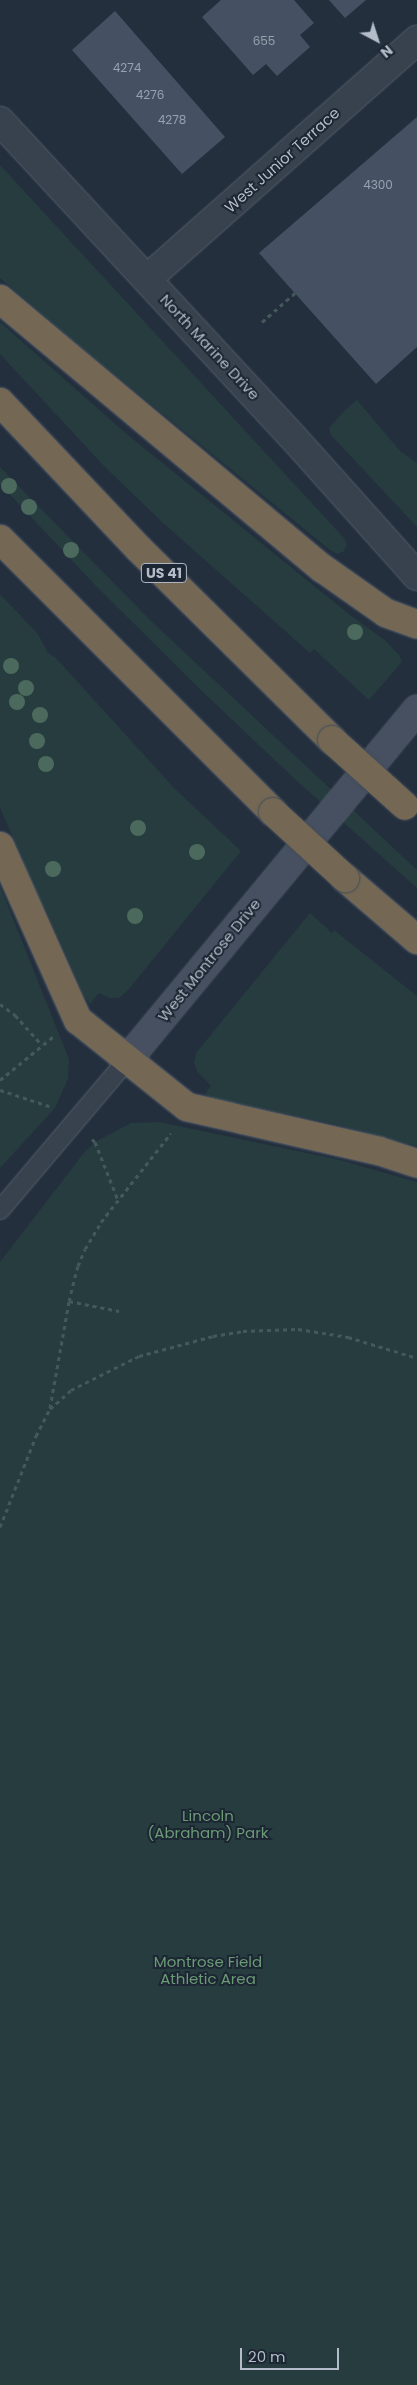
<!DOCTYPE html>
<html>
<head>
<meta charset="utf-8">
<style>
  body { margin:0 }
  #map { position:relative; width:417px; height:2385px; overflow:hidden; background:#242f3e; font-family:Poppins,sans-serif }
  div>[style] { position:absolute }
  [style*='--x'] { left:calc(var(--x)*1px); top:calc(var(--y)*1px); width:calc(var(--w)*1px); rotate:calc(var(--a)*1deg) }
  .green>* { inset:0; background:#263c3f }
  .building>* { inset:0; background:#455162 }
  .path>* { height:3px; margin-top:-1.5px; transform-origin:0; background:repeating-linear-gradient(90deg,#44595c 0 4px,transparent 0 8px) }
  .roads { filter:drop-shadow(0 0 1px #565f6c) drop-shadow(0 0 1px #565f6c) }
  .service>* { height:18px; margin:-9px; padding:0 9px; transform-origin:9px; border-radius:9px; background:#38414e }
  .minor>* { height:28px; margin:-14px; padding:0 14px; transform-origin:14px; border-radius:14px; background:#38414e }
  .tertiary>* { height:28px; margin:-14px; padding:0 14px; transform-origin:14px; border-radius:14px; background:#38414e }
  .secondary>* { height:28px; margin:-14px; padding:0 14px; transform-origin:14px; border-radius:14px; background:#465061 }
  .motorway>* { height:28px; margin:-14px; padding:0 14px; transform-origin:14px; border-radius:14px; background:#746855 }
  .bridges { filter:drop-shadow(0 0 1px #434c59) drop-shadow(0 0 1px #434c59) }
  .motorway-bridge>* { height:28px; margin:-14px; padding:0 14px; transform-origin:14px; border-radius:14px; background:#746855 }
  .trees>* { width:16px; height:16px; margin:-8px; border-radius:50%; background:#4b6a5d }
  span { translate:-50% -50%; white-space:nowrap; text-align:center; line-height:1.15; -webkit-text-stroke:4px #1d2633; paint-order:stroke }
  .number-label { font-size:12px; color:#98a1af }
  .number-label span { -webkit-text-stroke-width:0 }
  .shield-label span { padding:1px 4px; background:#1d2633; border:1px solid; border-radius:4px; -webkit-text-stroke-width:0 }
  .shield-label { font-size:14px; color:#b4bcc9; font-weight:700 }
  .street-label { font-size:15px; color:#b4bcc9 }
  .park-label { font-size:15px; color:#6b9a76 }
  .north { position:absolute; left:352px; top:15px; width:50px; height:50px; -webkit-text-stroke:4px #1d2633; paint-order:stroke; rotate:140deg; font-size:14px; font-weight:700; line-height:20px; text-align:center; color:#b4bcc9 }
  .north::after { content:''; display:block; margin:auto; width:18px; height:22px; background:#b4bcc9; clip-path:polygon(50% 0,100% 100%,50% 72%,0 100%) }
  .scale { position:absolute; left:240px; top:2348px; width:99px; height:22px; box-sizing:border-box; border:2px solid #b4bcc9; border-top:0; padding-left:6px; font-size:15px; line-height:18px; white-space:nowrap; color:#b4bcc9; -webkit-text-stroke:4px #1d2633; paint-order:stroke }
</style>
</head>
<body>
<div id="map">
  <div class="green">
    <div style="clip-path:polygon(0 165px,344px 538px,347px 545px,343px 552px,337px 554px,330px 550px,83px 349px,0 278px)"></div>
    <div style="clip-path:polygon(0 322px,123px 431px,350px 615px,386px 641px,399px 655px,402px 662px,369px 700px,314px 649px,310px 653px,162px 522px,105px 467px,0 354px)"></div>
    <div style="clip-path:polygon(357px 400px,400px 451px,417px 463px,417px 527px,331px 435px,329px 428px,344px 411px)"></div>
    <div style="clip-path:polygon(0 467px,151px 621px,417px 870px,417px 888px,298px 782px,206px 695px,97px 587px,0 484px)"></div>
    <div style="clip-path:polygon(0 594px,38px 634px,48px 653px,55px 657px,175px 789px,241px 851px,129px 989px,119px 998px,110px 998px,99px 993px,90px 1004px,84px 996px,44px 906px,41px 905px,22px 879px,23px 860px,0 808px)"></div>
    <div style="clip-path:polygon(0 886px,69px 1059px,68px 1079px,55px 1108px,0 1168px)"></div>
    <div style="clip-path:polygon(310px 913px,332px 933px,334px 930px,417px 996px,417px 1146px,330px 1123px,212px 1098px,205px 1094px,211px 1086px,197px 1071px,194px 1063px,196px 1053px)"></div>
    <div style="clip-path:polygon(159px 1122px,340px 1160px,417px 1182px,417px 2385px,0 2385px,0 1262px,83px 1154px,95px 1142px,131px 1123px)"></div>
  </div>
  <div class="building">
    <div style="clip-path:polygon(221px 0,294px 0,314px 23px,300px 35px,310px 47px,277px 76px,266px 64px,253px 75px,202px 17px)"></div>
    <div style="clip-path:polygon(329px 0,366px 0,345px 18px)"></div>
    <div style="clip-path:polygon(115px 11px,225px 137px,182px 174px,72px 50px)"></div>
    <div style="clip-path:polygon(417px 117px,417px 347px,376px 384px,259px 253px)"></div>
  </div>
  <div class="path">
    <div style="--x:262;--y:322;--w:44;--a:-41.3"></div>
    <div style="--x:0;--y:1004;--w:19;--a:36"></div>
    <div style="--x:15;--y:1015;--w:40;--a:48"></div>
    <div style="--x:0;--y:1080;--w:70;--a:-39.2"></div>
    <div style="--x:0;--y:1090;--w:55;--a:18.1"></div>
    <div style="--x:92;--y:1139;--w:4;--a:45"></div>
    <div style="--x:95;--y:1142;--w:62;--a:68.4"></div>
    <div style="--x:69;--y:1301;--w:51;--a:11.3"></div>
    <div style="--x:50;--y:1408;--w:109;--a:-79.9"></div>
    <div style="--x:69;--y:1301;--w:36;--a:-76"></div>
    <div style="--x:78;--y:1266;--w:18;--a:-68"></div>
    <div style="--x:85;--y:1249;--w:31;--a:-59"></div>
    <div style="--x:101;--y:1222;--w:113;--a:-51.8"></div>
    <div style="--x:0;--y:1527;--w:98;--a:-68.4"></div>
    <div style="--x:36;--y:1436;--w:30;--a:-63"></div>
    <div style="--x:50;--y:1409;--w:28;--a:-42"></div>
    <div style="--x:71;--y:1390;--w:76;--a:-26.6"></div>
    <div style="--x:139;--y:1356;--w:77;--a:-15.1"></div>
    <div style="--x:213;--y:1336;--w:30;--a:-9"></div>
    <div style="--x:243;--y:1331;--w:55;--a:-2.1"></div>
    <div style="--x:298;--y:1329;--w:51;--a:9.1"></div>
    <div style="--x:348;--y:1337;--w:72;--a:16.9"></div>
  </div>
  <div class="roads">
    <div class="service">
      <div style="--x:0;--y:1210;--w:197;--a:-49.7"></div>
    </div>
    <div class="minor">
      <div style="--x:147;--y:279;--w:361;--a:-41.5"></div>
    </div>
    <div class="tertiary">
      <div style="--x:0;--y:121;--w:428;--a:47.2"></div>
      <div style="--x:291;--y:435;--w:189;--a:48.2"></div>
    </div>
    <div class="secondary">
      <div style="--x:127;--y:1060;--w:455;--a:-50.4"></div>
    </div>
    <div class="motorway">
      <div style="--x:0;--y:299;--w:420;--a:39.9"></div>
      <div style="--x:322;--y:568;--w:78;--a:35.1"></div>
      <div style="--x:386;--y:613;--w:33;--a:20"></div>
      <div style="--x:0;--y:402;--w:201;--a:46.6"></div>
      <div style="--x:138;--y:548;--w:273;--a:44.7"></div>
      <div style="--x:0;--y:539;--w:386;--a:45"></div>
      <div style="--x:0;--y:846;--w:191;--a:65.9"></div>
      <div style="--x:78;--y:1020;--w:139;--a:38.6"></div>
      <div style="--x:187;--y:1107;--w:197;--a:12.9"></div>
      <div style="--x:379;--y:1151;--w:40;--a:18"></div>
      <div style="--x:345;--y:878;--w:95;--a:40.7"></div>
    </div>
  </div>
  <div class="bridges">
    <div class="motorway-bridge">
      <div style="--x:332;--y:740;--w:98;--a:42.1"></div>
      <div style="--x:273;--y:812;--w:98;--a:42.5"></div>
    </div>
  </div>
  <div class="trees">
    <div style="left:9px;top:486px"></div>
    <div style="left:29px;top:507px"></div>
    <div style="left:71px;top:550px"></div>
    <div style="left:355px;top:632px"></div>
    <div style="left:11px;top:666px"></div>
    <div style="left:26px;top:688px"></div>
    <div style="left:17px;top:702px"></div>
    <div style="left:40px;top:715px"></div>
    <div style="left:37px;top:741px"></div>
    <div style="left:46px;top:764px"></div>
    <div style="left:138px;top:828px"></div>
    <div style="left:197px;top:852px"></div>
    <div style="left:53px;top:869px"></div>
    <div style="left:135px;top:916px"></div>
  </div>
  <div class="number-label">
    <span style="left:264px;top:41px">655</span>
    <span style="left:127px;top:68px">4274</span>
    <span style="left:150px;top:95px">4276</span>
    <span style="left:172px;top:120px">4278</span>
    <span style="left:378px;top:185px">4300</span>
  </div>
  <div class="shield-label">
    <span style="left:164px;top:573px">US 41</span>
  </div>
  <div class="street-label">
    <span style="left:282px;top:160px;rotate:-42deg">West Junior Terrace</span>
    <span style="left:210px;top:347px;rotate:47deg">North Marine Drive</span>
    <span style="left:209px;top:960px;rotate:-51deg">West Montrose Drive</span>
  </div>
  <div class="park-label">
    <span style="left:208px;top:1824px">Lincoln<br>(Abraham) Park</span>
    <span style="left:208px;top:1970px">Montrose Field<br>Athletic Area</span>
  </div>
  <div class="north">N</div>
  <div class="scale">20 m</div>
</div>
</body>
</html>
